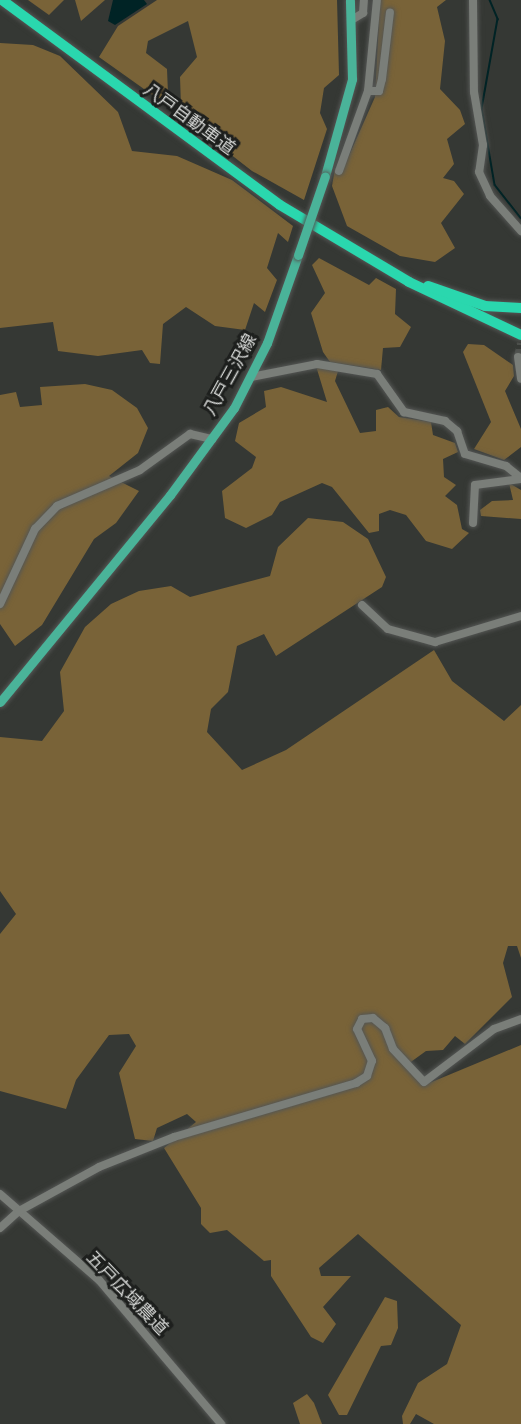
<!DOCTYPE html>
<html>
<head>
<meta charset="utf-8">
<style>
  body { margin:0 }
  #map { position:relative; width:521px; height:1424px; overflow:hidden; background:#353834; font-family:Cabin,"Noto Sans JP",sans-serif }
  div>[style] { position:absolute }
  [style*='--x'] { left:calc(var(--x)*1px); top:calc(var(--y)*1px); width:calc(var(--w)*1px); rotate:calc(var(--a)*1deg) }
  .forest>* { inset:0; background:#796338 }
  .water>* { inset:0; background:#002325 }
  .stream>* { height:1.5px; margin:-0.75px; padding:0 0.75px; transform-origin:0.75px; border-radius:0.75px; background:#002325 }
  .minor-tunnel>* { height:8px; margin-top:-4px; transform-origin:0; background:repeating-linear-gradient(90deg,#4d504c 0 8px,transparent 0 12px) }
  .roads { filter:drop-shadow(0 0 2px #545654) drop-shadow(0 0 2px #545654) }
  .minor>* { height:8px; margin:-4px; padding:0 4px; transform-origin:4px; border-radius:4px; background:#7a7e79 }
  .major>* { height:9px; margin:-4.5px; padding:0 4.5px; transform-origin:4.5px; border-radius:4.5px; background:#4ab399 }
  .highway>* { height:10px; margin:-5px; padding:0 5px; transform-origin:5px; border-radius:5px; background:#2ad7ae }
  .bridges { filter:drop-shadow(0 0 2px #545654) drop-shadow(0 0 2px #545654) }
  .major-bridge>* { height:9px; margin:-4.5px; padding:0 4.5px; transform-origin:4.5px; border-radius:4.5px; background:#4ab399 }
  span { translate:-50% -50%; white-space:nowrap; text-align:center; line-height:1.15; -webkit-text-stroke:6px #1d1f1d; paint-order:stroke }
  .street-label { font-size:18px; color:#d5d7d5 }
</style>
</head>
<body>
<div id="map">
  <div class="forest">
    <div style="clip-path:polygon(28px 0,64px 0,49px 15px)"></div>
    <div style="clip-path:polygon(75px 0,105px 0,81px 21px)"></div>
    <div style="clip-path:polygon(157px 0,337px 0,339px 75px,324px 88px,320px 113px,327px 129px,304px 200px,252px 171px,198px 129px,181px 106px,180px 77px,197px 57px,188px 21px,148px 41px,146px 53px,167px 69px,168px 93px,158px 99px,99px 57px,118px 26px)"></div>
    <div style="clip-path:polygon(380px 0,446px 0,437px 7px,445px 41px,440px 89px,460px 110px,465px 124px,447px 139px,454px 164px,443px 178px,454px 181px,464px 194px,441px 223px,455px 248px,435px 262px,400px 256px,347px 226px,332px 186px,335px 168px,343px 169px,375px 97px)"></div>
    <div style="clip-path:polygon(0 43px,33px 45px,60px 56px,118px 112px,132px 151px,177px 156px,232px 180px,293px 226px,288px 242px,278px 233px,267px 268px,277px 280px,265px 312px,254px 303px,245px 330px,215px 326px,186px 307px,163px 324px,160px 364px,150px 363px,142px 350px,98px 356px,58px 351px,53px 322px,0 328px)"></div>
    <div style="clip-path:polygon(319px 258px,369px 285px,376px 278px,396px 289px,395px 314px,411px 327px,400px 347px,383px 348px,381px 370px,330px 362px,323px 352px,311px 313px,325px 293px,312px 265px)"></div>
    <div style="clip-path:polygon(468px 344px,484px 345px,513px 365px,514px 376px,505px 391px,521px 429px,521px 447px,504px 460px,474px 449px,491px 422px,463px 352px)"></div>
    <div style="clip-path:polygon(316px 366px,339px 368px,335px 381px,360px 433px,376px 431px,376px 410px,388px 407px,399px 417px,431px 422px,433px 435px,455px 443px,458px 452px,443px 459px,444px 477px,456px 485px,445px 496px,457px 505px,462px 529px,469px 533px,452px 549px,426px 541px,406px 515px,390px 510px,379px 514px,379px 531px,369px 533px,332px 487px,322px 483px,280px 502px,272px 515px,246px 528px,225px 518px,222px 491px,252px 468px,256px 457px,235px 441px,239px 423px,266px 407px,264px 391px,281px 387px,327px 402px)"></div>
    <div style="clip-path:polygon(85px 384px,112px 390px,137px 408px,148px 428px,138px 453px,109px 476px,139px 491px,116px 523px,94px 539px,42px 625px,15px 646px,0 624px,0 395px,16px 392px,20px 407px,42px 405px,40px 387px)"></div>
    <div style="clip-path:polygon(509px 483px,521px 490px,521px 519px,481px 516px,480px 510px,492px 501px,513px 500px)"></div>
    <div style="clip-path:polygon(308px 518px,343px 522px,368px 539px,386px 577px,382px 587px,276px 656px,264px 634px,237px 646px,228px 692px,211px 709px,207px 732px,242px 770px,286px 750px,434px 650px,452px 681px,504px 721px,521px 705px,521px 958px,517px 946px,508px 946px,503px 963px,512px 997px,465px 1044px,455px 1036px,443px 1050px,426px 1051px,408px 1064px,422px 1086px,521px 1045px,521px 1424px,434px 1424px,416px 1414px,410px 1424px,403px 1424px,402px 1416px,418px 1383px,447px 1364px,461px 1325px,358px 1234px,319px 1268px,321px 1276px,351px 1276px,323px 1307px,336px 1324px,323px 1343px,311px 1337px,271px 1276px,271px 1260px,264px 1261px,227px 1230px,210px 1233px,201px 1224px,201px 1208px,164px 1148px,196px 1122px,187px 1114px,157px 1128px,153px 1141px,135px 1139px,119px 1073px,136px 1046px,129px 1034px,109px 1035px,76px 1080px,66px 1109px,0 1091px,0 934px,16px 914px,0 891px,0 737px,42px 741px,64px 711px,60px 672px,85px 627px,111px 604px,139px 591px,171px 586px,190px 597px,270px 576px,278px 547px)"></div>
    <div style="clip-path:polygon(385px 1297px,397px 1301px,398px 1328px,391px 1345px,381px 1346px,347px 1415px,339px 1415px,328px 1395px)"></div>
    <div style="clip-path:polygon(307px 1394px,314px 1403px,322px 1424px,300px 1424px,293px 1403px)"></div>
  </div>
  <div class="water">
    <div style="clip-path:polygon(113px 0,144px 0,147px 4px,115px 25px,108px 21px)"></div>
  </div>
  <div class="stream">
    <div style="--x:490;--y:0;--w:21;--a:67"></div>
    <div style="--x:498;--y:19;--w:91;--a:100.1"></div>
    <div style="--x:482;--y:109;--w:77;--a:80.3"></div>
    <div style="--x:495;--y:185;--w:42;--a:51.8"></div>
  </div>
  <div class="minor-tunnel">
    <div style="--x:518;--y:357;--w:14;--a:-78"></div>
  </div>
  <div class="roads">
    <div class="minor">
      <div style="--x:473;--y:0;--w:92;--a:89.4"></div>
      <div style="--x:474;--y:92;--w:54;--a:80.4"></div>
      <div style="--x:483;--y:145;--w:27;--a:98"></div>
      <div style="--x:479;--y:172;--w:26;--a:65"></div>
      <div style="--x:490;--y:196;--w:47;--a:48.5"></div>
      <div style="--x:353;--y:19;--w:12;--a:-31"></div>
      <div style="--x:363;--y:13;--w:13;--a:-86"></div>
      <div style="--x:368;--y:91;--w:11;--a:0"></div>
      <div style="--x:379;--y:91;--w:12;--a:-76"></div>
      <div style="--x:382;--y:79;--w:67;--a:-83.2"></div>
      <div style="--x:339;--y:171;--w:85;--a:-70.1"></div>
      <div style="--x:368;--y:91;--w:91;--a:-84.4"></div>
      <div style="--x:518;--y:357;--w:22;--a:82"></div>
      <div style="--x:251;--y:377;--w:67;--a:-11.1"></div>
      <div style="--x:317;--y:364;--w:61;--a:9.5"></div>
      <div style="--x:377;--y:374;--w:47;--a:54.6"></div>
      <div style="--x:404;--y:412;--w:42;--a:12.4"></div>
      <div style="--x:445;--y:421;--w:16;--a:40"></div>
      <div style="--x:457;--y:431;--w:24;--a:71"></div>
      <div style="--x:465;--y:454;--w:43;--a:16.3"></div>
      <div style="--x:506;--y:466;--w:19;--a:39"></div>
      <div style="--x:473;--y:523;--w:38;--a:-87"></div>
      <div style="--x:475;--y:485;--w:46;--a:-7.4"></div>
      <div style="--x:0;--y:604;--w:83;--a:-65"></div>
      <div style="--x:35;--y:529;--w:32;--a:-46"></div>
      <div style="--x:57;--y:506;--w:90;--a:-23.4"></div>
      <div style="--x:140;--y:470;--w:62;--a:-35.8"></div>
      <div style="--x:190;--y:434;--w:23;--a:13"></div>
      <div style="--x:362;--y:605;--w:35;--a:43"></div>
      <div style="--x:388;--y:629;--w:49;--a:15.5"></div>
      <div style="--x:435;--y:642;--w:90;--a:-16.8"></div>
      <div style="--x:0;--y:1194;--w:131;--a:41"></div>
      <div style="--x:99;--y:1280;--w:189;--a:49.7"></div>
      <div style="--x:0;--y:1228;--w:25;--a:-42"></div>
      <div style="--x:19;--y:1211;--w:91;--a:-28.8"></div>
      <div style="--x:99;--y:1167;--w:81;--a:-21.8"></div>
      <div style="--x:174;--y:1137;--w:190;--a:-16.5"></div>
      <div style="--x:356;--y:1083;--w:13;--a:-32"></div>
      <div style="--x:367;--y:1076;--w:16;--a:-72"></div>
      <div style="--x:372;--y:1061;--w:35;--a:-115"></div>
      <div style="--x:357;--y:1029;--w:11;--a:-63"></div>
      <div style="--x:362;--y:1019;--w:11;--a:-5"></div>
      <div style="--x:373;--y:1018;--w:16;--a:40"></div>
      <div style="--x:385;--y:1028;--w:22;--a:69"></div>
      <div style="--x:393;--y:1049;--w:45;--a:46.8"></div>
      <div style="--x:424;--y:1082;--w:88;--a:-37.1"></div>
      <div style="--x:494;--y:1029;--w:29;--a:-20"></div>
    </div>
    <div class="major">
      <div style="--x:325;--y:176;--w:101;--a:-74.4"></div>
      <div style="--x:352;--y:79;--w:79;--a:-91.5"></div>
      <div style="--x:0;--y:702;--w:268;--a:-50.6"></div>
      <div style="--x:170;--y:495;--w:108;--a:-53.7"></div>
      <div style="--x:234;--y:408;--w:73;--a:-63.1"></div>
      <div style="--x:267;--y:343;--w:93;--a:-70.6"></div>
    </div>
    <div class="highway">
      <div style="--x:2;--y:0;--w:345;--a:36.4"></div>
      <div style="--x:280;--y:205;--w:150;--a:30.8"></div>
      <div style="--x:409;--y:282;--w:124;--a:25.3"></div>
      <div style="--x:428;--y:286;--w:60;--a:19.3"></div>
      <div style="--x:485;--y:306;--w:36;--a:3"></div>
    </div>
  </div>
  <div class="bridges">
    <div class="major-bridge">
      <div style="--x:298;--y:255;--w:83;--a:-71.1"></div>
    </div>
  </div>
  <div class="street-label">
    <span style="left:189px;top:119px;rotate:36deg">八戸自動車道</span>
    <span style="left:230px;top:375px;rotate:-61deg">八戸三沢線</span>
    <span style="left:127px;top:1293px;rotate:46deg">五戸広域農道</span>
  </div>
</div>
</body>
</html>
